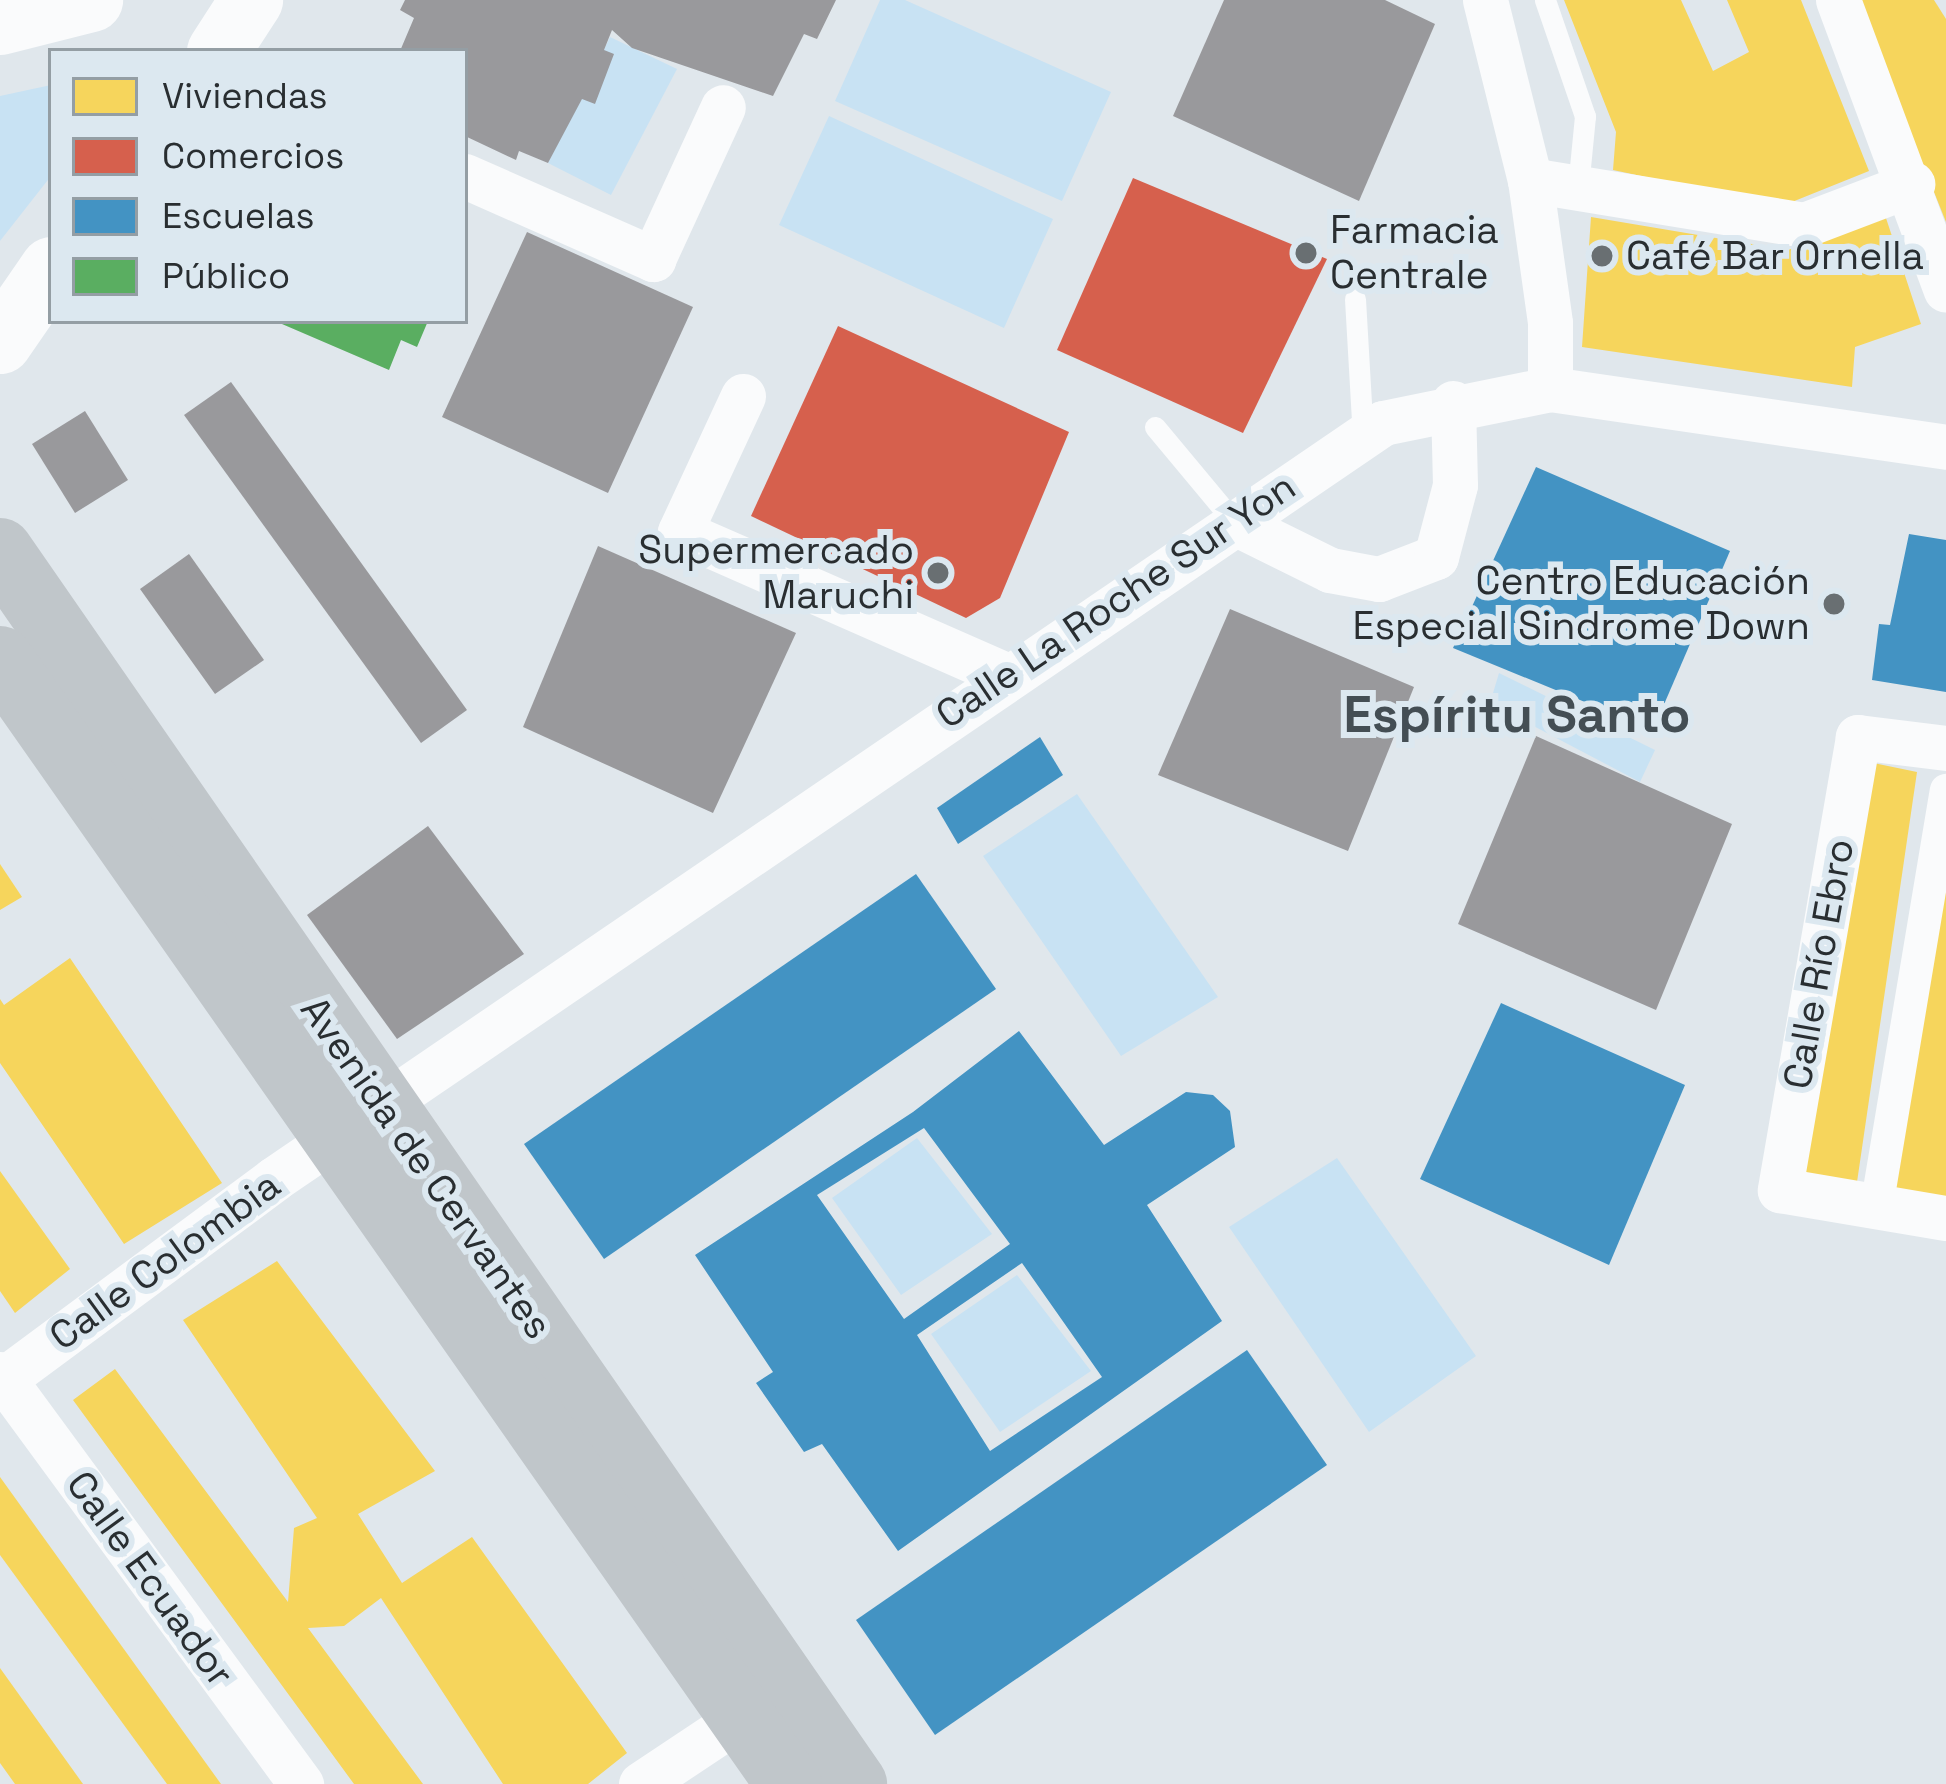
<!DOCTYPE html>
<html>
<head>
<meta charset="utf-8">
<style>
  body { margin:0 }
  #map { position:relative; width:1946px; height:1784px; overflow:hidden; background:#e0e7ec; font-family:"Space Grotesk",sans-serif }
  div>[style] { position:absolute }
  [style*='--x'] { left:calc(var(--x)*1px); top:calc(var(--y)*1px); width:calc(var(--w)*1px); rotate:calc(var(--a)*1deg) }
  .green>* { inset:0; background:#c8e2f3 }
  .homes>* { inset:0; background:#f6d55c }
  .shops>* { inset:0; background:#d6604d }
  .schools>* { inset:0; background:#4393c3 }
  .public>* { inset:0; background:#5aae61 }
  .building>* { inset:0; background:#99999c }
  .service>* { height:21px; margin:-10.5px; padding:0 10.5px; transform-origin:10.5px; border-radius:10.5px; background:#fafbfc }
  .pedestrian>* { height:33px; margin:-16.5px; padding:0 16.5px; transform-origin:16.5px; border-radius:16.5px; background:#fafbfc }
  .minor>* { height:45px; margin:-22.5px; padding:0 22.5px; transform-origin:22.5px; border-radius:22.5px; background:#fafbfc }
  .secondary>* { height:63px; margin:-31.5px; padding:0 31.5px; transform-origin:31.5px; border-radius:31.5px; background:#fafbfc }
  .primary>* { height:66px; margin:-33px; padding:0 33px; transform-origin:33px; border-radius:33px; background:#c0c6ca }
  .dots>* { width:33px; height:33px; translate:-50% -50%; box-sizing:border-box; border:6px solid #dce8f0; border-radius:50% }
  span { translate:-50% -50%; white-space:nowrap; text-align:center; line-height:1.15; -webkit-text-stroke:12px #dce8f0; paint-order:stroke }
  .poi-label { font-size:39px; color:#292e31 }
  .left { translate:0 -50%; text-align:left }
  .right { translate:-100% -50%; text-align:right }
  .street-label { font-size:39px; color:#292e31 }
  .district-label { font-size:51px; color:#444e54; font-weight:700 }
  .legend { position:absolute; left:48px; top:48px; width:420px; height:276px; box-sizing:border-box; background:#dce8f0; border:3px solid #949ea4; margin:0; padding:15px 21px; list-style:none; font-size:36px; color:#292e31 }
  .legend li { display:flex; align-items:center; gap:24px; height:60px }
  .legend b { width:60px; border:3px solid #949ea4 }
</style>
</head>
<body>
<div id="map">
  <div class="green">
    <div style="clip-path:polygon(880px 0,905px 0,1111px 92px,1062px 201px,835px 101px)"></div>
    <div style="clip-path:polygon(610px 37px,677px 69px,611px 195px,548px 163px)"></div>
    <div style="clip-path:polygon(51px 85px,51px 176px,0 241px,0 96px)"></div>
    <div style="clip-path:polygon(829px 116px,1053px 219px,1004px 328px,779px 225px)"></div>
    <div style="clip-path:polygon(1499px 673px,1655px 750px,1640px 782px,1490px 703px)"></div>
    <div style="clip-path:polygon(1077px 794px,1218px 997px,1121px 1056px,983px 856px)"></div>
    <div style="clip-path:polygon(917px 1138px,992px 1234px,901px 1295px,832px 1198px)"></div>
    <div style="clip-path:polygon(1337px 1158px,1476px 1356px,1369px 1432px,1229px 1227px)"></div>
    <div style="clip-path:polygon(1017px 1275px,1091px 1371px,1000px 1432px,931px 1334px)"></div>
  </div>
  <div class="homes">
    <div style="clip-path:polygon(1564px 0,1681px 0,1713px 71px,1749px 52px,1727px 0,1801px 0,1869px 171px,1782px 206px,1613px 170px,1616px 132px)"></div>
    <div style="clip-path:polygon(1857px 0,1934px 0,1946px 19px,1946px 222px)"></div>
    <div style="clip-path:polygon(1885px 215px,1921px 324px,1855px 347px,1852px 387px,1582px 347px,1591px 217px,1788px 250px)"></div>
    <div style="clip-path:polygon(1854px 759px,1917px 772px,1856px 1189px,1795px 1173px)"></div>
    <div style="clip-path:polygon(1946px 813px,1946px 1198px,1891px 1191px)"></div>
    <div style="clip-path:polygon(0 864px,22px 897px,0 910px)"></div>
    <div style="clip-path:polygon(70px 958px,222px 1183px,124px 1244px,0 1063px,0 999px,4px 1005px)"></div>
    <div style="clip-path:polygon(0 1171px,70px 1269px,15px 1313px,0 1291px)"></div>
    <div style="clip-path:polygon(277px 1261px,435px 1471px,358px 1514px,402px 1583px,472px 1537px,627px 1753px,588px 1784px,503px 1784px,381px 1598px,344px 1626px,308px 1628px,423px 1784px,354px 1784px,73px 1400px,115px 1369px,288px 1602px,294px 1528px,317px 1518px,183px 1320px)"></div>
    <div style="clip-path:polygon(0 1477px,221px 1784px,167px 1784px,0 1555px)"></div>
    <div style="clip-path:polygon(0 1668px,83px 1784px,15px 1784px,0 1763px)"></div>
  </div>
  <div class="shops">
    <div style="clip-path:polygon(1133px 178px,1327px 259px,1243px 433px,1057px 350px)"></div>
    <div style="clip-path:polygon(838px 326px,1069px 432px,1000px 598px,966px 618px,751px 516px)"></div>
  </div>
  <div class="schools">
    <div style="clip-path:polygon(1536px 467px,1730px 551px,1653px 730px,1453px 648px)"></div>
    <div style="clip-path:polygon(1909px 534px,1946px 540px,1946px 692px,1872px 680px,1879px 624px,1890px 625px)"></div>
    <div style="clip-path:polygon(1040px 737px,1063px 775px,958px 844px,937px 808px)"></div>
    <div style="clip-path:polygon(916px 874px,996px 989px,604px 1259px,524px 1144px)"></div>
    <div style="clip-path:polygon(1501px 1003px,1685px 1085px,1609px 1265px,1420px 1179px)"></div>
    <div style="clip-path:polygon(evenodd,1019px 1031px,1104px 1145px,1186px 1092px,1213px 1095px,1230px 1111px,1235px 1147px,1147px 1205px,1222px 1321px,898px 1551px,822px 1444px,804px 1452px,756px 1383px,773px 1372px,695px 1255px,913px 1112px,1019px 1031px,924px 1128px,1010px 1244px,904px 1319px,817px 1195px,924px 1128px,1019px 1031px,1022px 1263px,1102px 1377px,990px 1451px,917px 1335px,1022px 1263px)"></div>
    <div style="clip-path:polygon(1247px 1350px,1327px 1465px,935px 1735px,856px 1620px)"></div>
  </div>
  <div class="public">
    <div style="clip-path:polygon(275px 321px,428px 321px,417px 347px,401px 340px,389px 370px)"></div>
  </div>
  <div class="building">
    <div style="clip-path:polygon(405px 0,836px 0,817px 39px,804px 34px,773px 96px,632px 48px,612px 30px,604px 50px,614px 54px,595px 104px,582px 99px,548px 163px,519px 151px,516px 160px,465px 136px,465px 51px,400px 51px,414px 18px,400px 10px)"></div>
    <div style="clip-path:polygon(1224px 0,1385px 0,1435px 24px,1359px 201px,1173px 116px)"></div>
    <div style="clip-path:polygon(527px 232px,693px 307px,608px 493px,442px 417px)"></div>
    <div style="clip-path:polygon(231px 382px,467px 710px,421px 743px,184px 415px)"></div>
    <div style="clip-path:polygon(85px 411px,128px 480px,75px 513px,32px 444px)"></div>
    <div style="clip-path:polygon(598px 546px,796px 633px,713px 813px,523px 727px)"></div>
    <div style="clip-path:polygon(189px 554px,264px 660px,215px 694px,140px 589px)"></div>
    <div style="clip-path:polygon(1230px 609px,1414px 687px,1348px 851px,1158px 775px)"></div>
    <div style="clip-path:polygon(1536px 736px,1732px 824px,1656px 1010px,1458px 924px)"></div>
    <div style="clip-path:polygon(428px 826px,524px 954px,397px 1039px,307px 915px)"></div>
  </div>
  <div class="service">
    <div style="--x:1545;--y:0;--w:123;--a:71"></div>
    <div style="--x:1585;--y:116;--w:71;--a:95.6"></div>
    <div style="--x:1355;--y:299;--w:137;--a:86.7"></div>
    <div style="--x:1155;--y:427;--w:125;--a:50.2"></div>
  </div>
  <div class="pedestrian">
    <div style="--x:1876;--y:1207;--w:423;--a:-80.5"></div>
  </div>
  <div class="minor">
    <div style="--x:1485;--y:0;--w:186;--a:76"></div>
    <div style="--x:1530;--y:180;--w:144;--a:82"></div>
    <div style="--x:1550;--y:323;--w:66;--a:90"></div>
    <div style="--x:1838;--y:0;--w:309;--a:69.6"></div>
    <div style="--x:465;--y:176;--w:206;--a:23.8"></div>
    <div style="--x:653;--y:259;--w:167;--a:-65.3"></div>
    <div style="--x:1530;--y:180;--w:278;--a:9.3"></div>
    <div style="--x:1804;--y:225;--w:116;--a:-20.8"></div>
    <div style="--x:743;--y:396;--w:150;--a:114.9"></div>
    <div style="--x:680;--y:532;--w:356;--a:23.7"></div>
    <div style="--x:1235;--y:523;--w:106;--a:26.3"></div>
    <div style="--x:1330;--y:570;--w:50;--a:10.4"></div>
    <div style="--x:1379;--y:579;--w:61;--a:-21.1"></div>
    <div style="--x:1436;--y:557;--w:74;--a:-75.2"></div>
    <div style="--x:1455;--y:485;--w:82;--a:-91.4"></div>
    <div style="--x:1946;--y:748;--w:89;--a:-172.9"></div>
    <div style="--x:1858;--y:737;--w:460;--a:99.8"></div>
    <div style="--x:1780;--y:1190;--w:168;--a:9.6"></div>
    <div style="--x:0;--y:1374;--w:509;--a:53.72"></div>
    <div style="--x:0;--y:1382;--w:341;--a:-36.5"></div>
    <div style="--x:274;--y:1179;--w:1342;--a:-34.28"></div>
    <div style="--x:1383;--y:423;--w:170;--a:-11.5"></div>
    <div style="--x:1550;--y:389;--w:400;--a:8.3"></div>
    <div style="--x:641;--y:1784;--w:125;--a:-33.6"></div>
  </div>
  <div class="secondary">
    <div style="--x:0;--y:23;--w:94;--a:-14.2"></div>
    <div style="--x:218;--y:51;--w:61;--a:-57.1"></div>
    <div style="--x:0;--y:342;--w:90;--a:-55.4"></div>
  </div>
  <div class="primary">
    <div style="--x:0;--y:551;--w:1500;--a:55.29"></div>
    <div style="--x:0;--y:659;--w:1374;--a:54.96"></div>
  </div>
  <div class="dots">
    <div style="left:1306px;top:253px;background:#696f72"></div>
    <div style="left:1602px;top:256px;background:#696f72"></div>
    <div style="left:938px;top:573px;background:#696f72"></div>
    <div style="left:1834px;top:604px;background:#696f72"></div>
  </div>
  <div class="poi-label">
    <span class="left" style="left:1330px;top:253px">Farmacia<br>Centrale</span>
    <span class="left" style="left:1626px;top:256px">Café Bar Ornella</span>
    <span class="right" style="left:914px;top:573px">Supermercado<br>Maruchi</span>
    <span class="right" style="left:1810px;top:604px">Centro Educación<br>Especial Sindrome Down</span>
  </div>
  <div class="street-label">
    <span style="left:1116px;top:601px;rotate:-34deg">Calle La Roche Sur Yon</span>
    <span style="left:1819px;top:964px;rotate:-80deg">Calle Río Ebro</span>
    <span style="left:426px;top:1168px;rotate:55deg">Avenida de Cervantes</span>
    <span style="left:165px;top:1261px;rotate:-36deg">Calle Colombia</span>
    <span style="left:150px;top:1579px;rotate:54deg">Calle Ecuador</span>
  </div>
  <div class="district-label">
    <span style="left:1517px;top:715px">Espíritu Santo</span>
  </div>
  <ul class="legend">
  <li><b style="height:33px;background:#f6d55c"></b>Viviendas</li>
  <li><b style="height:33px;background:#d6604d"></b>Comercios</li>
  <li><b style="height:33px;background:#4393c3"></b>Escuelas</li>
  <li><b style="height:33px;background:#5aae61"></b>Público</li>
  </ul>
</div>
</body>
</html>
